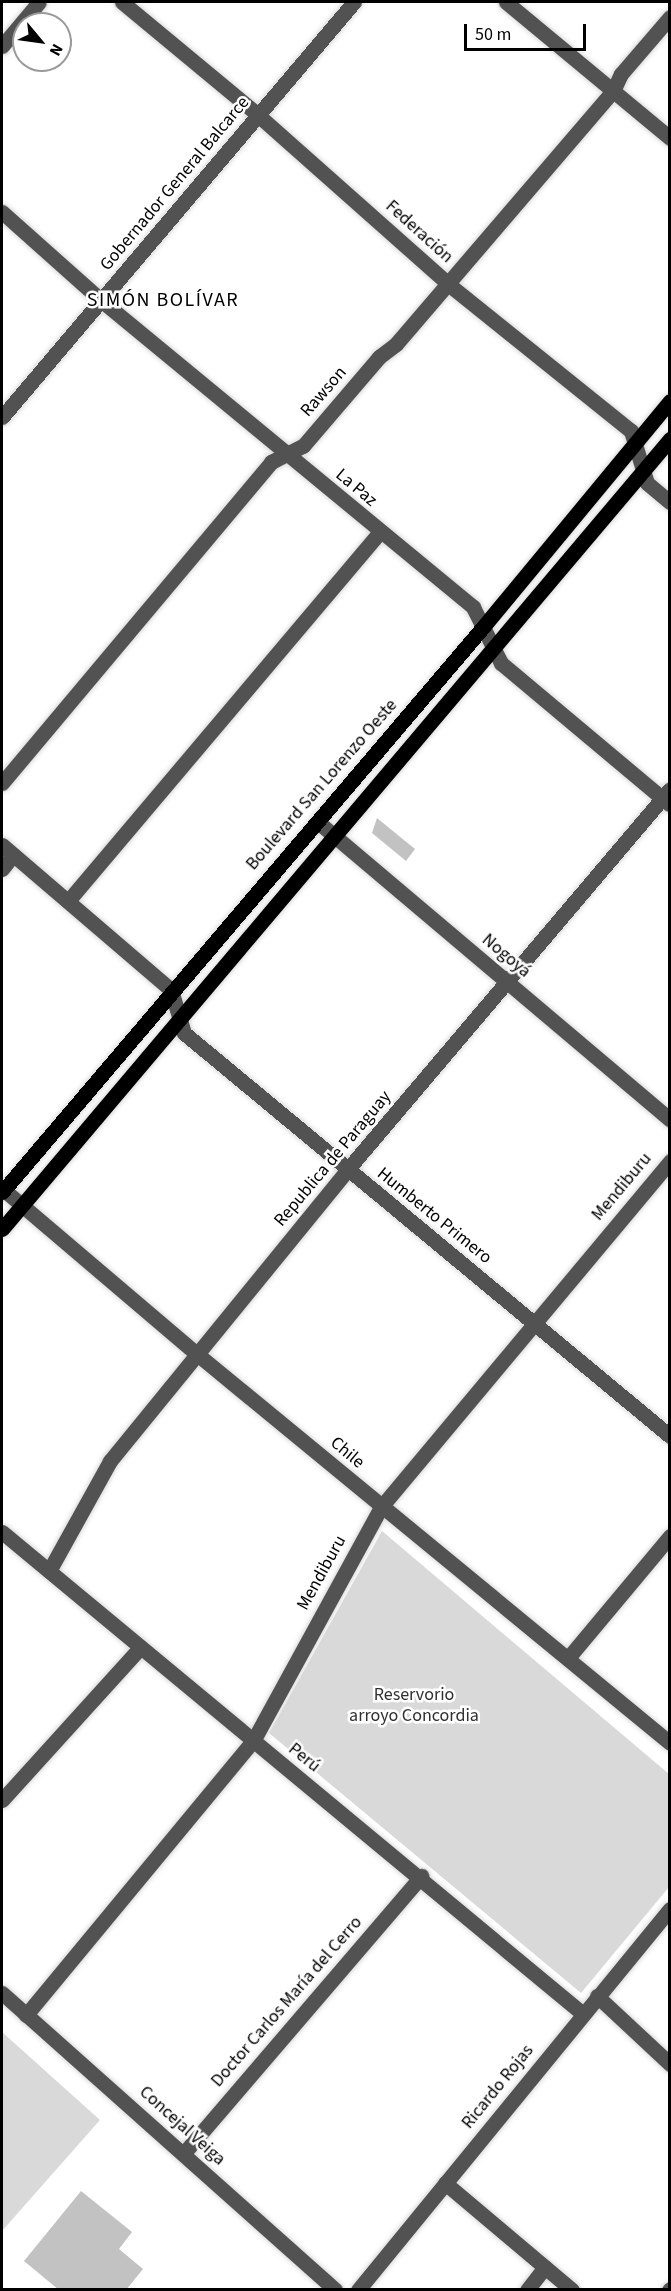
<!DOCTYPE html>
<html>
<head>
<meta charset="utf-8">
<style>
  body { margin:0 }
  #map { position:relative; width:671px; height:2291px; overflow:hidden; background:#fff; font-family:"Source Sans 3",sans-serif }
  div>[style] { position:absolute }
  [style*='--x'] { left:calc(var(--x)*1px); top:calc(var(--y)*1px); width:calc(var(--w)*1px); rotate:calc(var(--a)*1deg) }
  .green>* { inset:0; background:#d9d9d9 }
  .building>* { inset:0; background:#c2c2c2 }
  .roads { filter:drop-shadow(0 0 2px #dbdbdb) drop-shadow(0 0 2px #dbdbdb) }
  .minor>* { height:15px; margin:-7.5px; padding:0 7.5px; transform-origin:7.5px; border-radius:7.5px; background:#525252 }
  .major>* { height:15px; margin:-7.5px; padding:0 7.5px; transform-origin:7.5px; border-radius:7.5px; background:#000 }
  span { translate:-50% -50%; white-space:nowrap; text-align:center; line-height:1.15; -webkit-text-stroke:5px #fff; paint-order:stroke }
  .street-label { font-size:18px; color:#000 }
  .park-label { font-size:18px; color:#303030 }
  .neighbourhood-label { font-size:20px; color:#000; letter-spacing:1.5px }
  .frame { position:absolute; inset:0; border:3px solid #000; pointer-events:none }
  .north { position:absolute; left:12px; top:12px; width:60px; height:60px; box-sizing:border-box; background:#fff; border:2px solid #999; border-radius:50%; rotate:119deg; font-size:16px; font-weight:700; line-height:24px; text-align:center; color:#000 }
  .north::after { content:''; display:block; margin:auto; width:21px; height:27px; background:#000; clip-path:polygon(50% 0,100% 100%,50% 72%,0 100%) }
  .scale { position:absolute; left:464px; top:24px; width:122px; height:27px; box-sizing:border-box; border:3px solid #000; border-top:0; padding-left:8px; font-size:18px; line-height:21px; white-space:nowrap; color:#000; -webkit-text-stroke:4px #fff; paint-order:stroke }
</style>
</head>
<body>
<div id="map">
  <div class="green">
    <div style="clip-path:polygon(382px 1531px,669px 1774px,669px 1887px,581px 1993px,269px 1733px)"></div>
    <div style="clip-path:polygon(2px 2032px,100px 2120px,2px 2231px)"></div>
  </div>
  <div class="building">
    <div style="clip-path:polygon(377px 818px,415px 849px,406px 861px,372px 833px)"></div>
    <div style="clip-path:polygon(81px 2191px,132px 2232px,119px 2249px,143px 2269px,126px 2290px,59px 2290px,24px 2261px)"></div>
  </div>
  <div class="roads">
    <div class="minor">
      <div style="--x:122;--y:2;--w:177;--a:39.7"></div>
      <div style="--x:258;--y:115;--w:253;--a:41.6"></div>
      <div style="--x:447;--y:283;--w:236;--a:38.8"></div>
      <div style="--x:631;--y:431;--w:54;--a:72.9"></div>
      <div style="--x:647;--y:483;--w:30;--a:40"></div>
      <div style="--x:506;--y:2;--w:213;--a:39.7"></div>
      <div style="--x:2;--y:46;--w:57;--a:-49.9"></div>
      <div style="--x:2;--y:212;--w:134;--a:41.7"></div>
      <div style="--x:102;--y:301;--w:481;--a:39.5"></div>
      <div style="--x:473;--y:607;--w:63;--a:63.4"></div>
      <div style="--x:501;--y:663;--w:219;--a:40"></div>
      <div style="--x:2;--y:417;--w:544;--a:-49.7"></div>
      <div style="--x:2;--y:783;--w:419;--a:-50"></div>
      <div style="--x:271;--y:462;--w:36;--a:-27"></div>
      <div style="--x:303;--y:446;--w:117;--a:-49.5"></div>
      <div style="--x:379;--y:357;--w:21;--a:-37"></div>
      <div style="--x:396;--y:344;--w:333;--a:-49.4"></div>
      <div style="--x:613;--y:91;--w:19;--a:-65"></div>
      <div style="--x:621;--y:74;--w:75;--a:-49.3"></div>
      <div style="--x:318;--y:822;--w:461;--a:40.2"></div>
      <div style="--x:2;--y:845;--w:223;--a:40.6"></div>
      <div style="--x:171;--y:990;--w:45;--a:73.2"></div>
      <div style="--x:184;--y:1033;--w:631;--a:39.67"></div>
      <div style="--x:2;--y:869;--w:18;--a:-52"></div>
      <div style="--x:68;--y:901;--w:483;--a:-49.8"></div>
      <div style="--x:4;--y:1190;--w:253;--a:40.4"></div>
      <div style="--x:197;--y:1354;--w:612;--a:39.43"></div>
      <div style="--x:2;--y:1532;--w:755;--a:39.68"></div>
      <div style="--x:49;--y:1571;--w:126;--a:-61"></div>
      <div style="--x:110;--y:1461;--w:375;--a:-50.8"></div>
      <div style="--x:347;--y:1170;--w:499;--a:-49.7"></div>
      <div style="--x:568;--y:1658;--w:159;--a:-50.1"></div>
      <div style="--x:2;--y:1800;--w:205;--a:-47.8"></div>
      <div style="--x:2;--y:1993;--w:446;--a:41.7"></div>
      <div style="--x:597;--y:1996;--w:100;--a:43"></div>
      <div style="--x:26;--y:2015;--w:356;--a:-50.4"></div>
      <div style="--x:253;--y:1741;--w:267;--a:-61.3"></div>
      <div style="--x:381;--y:1507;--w:451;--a:-50.1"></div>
      <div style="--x:184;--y:2153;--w:365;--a:-49.4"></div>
      <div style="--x:445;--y:2183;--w:166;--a:40.1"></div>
      <div style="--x:358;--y:2290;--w:492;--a:-50.7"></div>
      <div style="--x:527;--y:2290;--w:29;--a:-52"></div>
      <div style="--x:669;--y:2290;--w:1;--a:-45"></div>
    </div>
    <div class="major">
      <div style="--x:2;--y:1192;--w:742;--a:-49.59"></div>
      <div style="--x:483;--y:627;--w:293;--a:-50.4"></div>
      <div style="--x:2;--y:1229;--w:1035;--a:-49.78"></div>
    </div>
  </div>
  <div class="street-label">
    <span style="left:175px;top:184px;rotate:-50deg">Gobernador General Balcarce</span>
    <span style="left:419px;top:232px;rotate:42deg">Federación</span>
    <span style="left:324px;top:392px;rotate:-49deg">Rawson</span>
    <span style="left:356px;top:488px;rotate:40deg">La Paz</span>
    <span style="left:322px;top:785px;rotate:-49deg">Boulevard San Lorenzo Oeste</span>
    <span style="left:506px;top:956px;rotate:40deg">Nogoyá</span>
    <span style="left:333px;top:1159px;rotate:-50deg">Republica de Paraguay</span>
    <span style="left:622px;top:1187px;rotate:-50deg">Mendiburu</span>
    <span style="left:434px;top:1216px;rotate:39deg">Humberto Primero</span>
    <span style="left:347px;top:1453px;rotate:40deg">Chile</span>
    <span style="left:322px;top:1573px;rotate:-61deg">Mendiburu</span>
    <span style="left:304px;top:1758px;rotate:39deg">Perú</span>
    <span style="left:287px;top:2002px;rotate:-49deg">Doctor Carlos María del Cerro</span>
    <span style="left:498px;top:2087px;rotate:-51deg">Ricardo Rojas</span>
    <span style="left:182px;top:2126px;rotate:42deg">Concejal Veiga</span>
  </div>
  <div class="park-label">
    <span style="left:414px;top:1706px">Reservorio<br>arroyo Concordia</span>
  </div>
  <div class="neighbourhood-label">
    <span style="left:163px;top:300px">SIMÓN BOLÍVAR</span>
  </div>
  <div class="frame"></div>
  <div class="north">N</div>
  <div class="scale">50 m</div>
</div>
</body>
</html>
